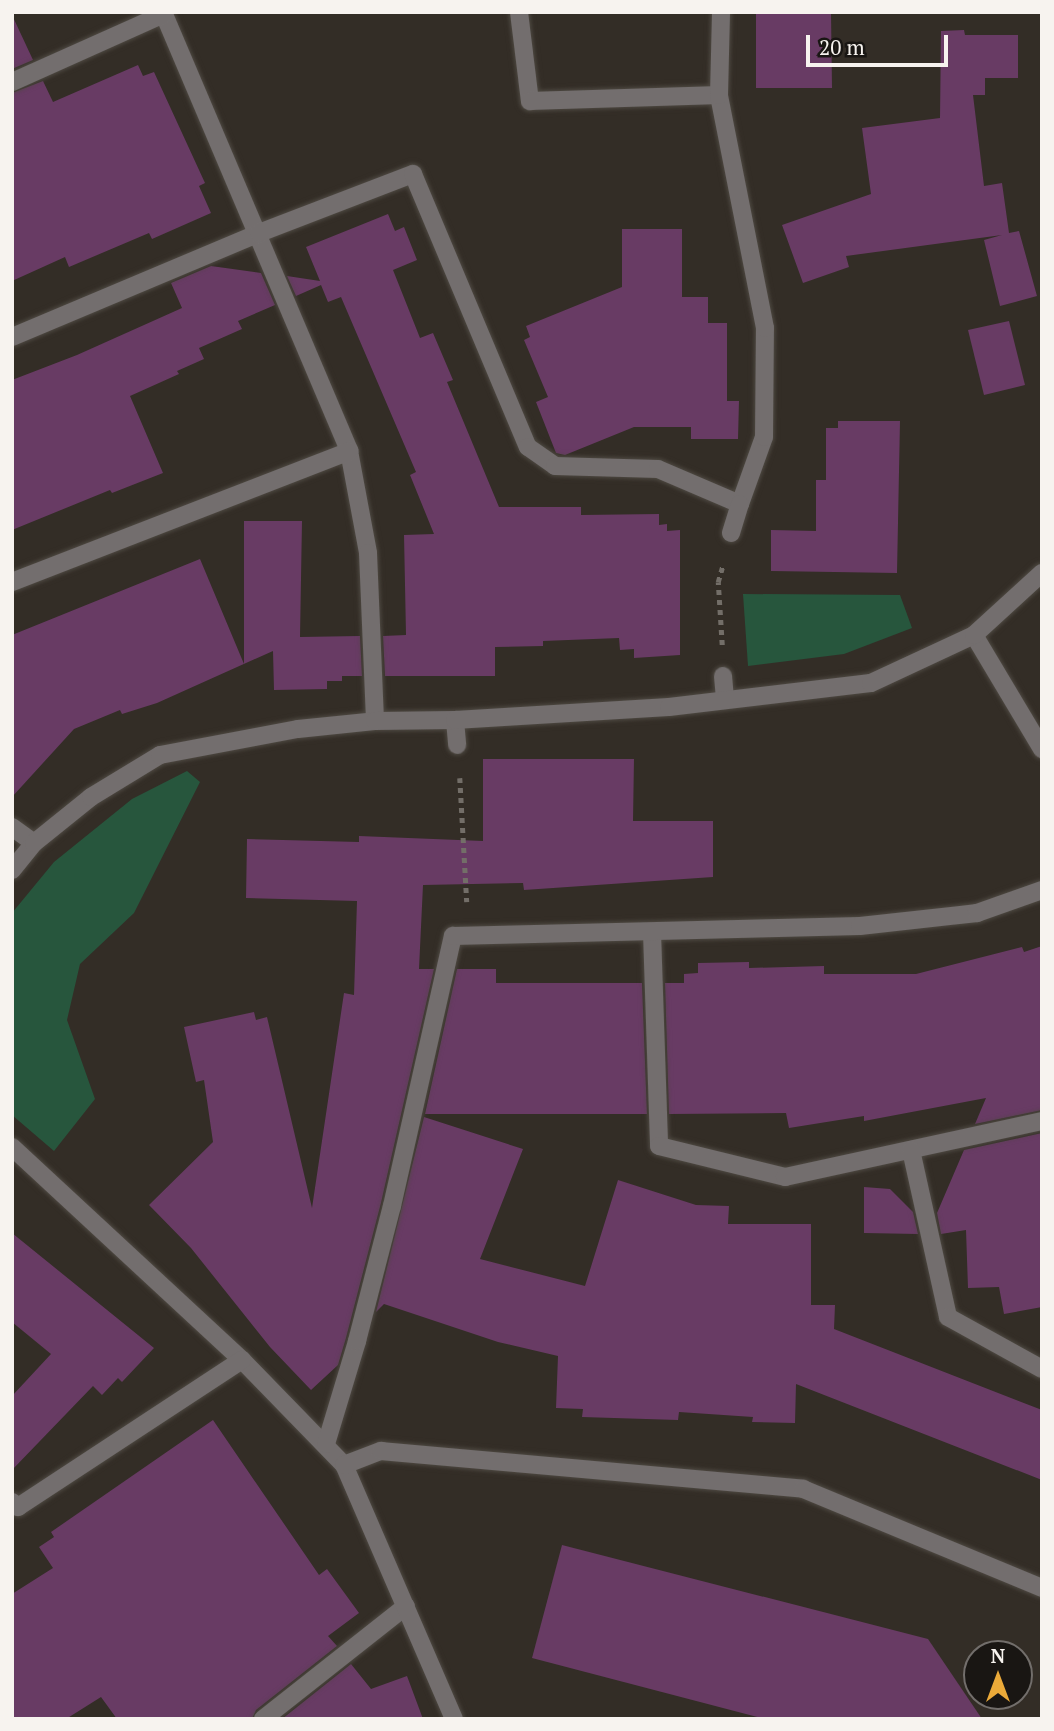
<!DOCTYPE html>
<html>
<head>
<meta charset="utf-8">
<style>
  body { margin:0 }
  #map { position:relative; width:1054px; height:1731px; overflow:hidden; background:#332d26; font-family:"PT Serif",serif }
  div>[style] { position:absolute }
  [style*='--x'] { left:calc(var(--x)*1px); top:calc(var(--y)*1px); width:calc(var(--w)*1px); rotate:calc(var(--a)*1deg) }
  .green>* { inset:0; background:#27563d }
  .building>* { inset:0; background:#683b64 }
  .path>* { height:4.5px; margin-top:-2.25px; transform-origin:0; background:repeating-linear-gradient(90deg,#736e68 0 5px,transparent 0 10px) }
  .roads { filter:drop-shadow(0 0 2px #4e4942) drop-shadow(0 0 2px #4e4942) }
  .minor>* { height:18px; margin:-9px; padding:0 9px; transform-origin:9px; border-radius:9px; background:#736e6e }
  span { translate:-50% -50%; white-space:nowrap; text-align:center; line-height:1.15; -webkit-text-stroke:5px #191613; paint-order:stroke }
  .frame { position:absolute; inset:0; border:14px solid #f7f3ef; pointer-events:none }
  .north { position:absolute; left:963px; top:1640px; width:70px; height:70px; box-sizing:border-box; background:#191613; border:2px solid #726e6b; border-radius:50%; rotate:0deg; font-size:19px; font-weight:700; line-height:28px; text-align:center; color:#f7f3ef }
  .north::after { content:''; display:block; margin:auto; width:24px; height:32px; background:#ebaa39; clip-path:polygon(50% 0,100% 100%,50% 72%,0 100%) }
  .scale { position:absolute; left:806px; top:35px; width:142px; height:32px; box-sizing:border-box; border:4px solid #f7f3ef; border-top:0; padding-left:9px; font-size:21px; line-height:24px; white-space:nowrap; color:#f7f3ef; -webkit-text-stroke:5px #191613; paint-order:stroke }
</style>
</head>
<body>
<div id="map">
  <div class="green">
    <div style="clip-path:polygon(743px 594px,900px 595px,912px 628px,844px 654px,748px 666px)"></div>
    <div style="clip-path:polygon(187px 771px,200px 782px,134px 913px,80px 964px,67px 1020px,95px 1099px,54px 1151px,12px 1115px,12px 913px,54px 862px,132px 799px)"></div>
  </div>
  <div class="building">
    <div style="clip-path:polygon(756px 12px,831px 12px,832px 88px,756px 88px)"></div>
    <div style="clip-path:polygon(12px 15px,33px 60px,12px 69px)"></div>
    <div style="clip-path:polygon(964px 30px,965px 35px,1018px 35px,1018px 78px,985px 78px,985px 95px,973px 95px,984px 186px,1002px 183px,1009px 233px,1019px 231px,1037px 296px,1000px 306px,984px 240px,1002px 235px,846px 256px,849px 267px,803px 283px,782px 225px,871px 194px,862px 128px,940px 118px,941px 31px)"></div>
    <div style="clip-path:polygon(138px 65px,143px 76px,154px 72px,205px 183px,199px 186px,211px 213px,152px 239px,149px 233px,69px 267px,65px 257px,12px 281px,12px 93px,43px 81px,53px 102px)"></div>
    <div style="clip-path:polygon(388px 214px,395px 231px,404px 227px,417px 260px,393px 270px,420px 338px,433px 333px,453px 380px,447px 382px,499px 507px,581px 507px,581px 515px,659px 514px,659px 525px,667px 524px,667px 531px,680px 530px,680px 655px,634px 658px,634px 649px,620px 650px,619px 638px,543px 641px,543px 646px,495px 647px,495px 676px,385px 676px,383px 636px,406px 635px,404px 535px,434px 534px,410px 475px,416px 472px,341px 297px,328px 302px,321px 285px,296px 296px,287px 276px,320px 281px,306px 247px)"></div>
    <div style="clip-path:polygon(622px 229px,682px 229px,682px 297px,708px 297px,708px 323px,727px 323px,727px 401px,739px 401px,738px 439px,691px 439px,691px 427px,634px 427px,565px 455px,556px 453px,536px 402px,548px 397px,524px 340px,530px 337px,526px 326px,622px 287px)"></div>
    <div style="clip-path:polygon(211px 266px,261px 273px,275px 305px,238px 321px,242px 329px,199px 348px,204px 359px,177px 371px,179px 374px,130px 396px,163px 473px,112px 493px,110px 490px,12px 530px,12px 380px,77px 355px,182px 308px,171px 283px)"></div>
    <div style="clip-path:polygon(1009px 321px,1025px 385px,984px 395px,968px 330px)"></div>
    <div style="clip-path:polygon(838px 421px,900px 421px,897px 573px,771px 571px,771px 530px,816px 531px,816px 480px,826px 480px,826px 428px,838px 428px)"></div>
    <div style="clip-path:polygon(244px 521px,302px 521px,300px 637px,360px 636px,362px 676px,342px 676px,342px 681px,327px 681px,327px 689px,274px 690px,273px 651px,157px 703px,122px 714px,120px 710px,74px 729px,12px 797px,12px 635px,200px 559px,244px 664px)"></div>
    <div style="clip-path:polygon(483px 759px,634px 759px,633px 821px,713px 821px,713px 877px,524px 890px,523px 883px,423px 885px,419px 969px,434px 969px,381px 1203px,346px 1338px,338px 1365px,311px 1390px,270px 1347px,191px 1248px,149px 1205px,213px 1142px,204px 1080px,196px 1082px,184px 1027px,254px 1012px,256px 1020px,267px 1017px,312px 1208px,344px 993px,354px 995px,357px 901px,246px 898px,247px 839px,359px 842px,359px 836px,483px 841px)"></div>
    <div style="clip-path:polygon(1042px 946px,1042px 1110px,975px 1124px,986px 1098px,864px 1121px,864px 1116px,789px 1128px,786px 1113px,669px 1114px,665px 983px,684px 983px,684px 974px,698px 973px,698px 963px,749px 962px,749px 968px,824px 966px,824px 974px,916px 974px,1022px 947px,1024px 952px)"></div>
    <div style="clip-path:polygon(457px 969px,496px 969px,496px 983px,642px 983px,647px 1114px,425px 1114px)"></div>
    <div style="clip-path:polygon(424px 1117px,523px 1149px,480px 1259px,585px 1286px,618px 1180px,696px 1205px,729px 1206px,728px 1224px,811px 1224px,811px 1305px,835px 1305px,834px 1329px,1042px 1410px,1042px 1480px,796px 1384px,795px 1423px,752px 1422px,753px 1417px,679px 1412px,678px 1420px,582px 1417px,583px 1409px,556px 1408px,558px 1356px,498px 1342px,384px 1304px,376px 1312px)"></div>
    <div style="clip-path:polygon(1042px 1133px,1042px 1307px,1004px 1314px,999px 1287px,968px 1288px,966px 1230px,941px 1234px,937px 1213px,964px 1150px)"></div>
    <div style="clip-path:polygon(864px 1187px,890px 1189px,913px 1212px,918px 1234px,864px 1233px)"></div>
    <div style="clip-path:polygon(12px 1233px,154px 1348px,122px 1382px,118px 1378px,102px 1395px,93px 1386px,12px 1470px,12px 1396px,51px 1354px,12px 1322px)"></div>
    <div style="clip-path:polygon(213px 1420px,319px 1575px,327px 1569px,359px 1613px,328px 1636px,337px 1646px,256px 1710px,252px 1719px,117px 1719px,101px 1697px,66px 1719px,12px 1719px,12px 1594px,53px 1568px,39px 1547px,54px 1537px,51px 1532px)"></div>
    <div style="clip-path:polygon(562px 1545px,928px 1639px,982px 1719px,765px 1719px,532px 1658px)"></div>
    <div style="clip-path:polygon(351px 1664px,371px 1689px,407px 1676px,423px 1719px,282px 1719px)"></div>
  </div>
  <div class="path">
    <div style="--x:722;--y:645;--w:63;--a:-93.6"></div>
    <div style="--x:718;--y:582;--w:19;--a:-74"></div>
    <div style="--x:460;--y:778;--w:124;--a:86.8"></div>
  </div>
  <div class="roads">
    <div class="minor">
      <div style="--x:163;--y:12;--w:477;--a:67"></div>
      <div style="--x:349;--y:451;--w:104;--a:79.4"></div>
      <div style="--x:368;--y:553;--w:168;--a:87.6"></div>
      <div style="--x:519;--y:12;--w:90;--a:83"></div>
      <div style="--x:530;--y:101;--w:189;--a:-1.8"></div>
      <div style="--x:12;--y:82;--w:167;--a:-24.1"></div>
      <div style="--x:12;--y:337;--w:268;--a:-22.8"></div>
      <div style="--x:259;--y:233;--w:165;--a:-21"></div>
      <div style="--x:413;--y:174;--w:296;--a:67.2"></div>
      <div style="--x:528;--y:447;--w:33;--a:35"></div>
      <div style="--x:555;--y:466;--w:103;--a:1.7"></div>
      <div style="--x:658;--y:469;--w:89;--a:23.1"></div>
      <div style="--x:740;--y:504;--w:71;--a:-70.3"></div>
      <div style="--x:764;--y:437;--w:109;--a:-89.5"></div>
      <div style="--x:765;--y:328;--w:237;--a:-101.2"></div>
      <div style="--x:719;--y:95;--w:83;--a:-88.6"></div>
      <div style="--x:731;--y:533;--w:30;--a:-73"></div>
      <div style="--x:12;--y:582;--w:362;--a:-21.2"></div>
      <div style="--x:974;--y:635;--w:133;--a:59.2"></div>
      <div style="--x:723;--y:676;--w:24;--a:85"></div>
      <div style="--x:455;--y:720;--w:25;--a:85"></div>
      <div style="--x:12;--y:827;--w:27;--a:36"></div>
      <div style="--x:12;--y:870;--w:35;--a:-51"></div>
      <div style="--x:34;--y:843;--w:73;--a:-38.9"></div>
      <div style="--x:91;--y:797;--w:81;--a:-31.3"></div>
      <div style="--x:160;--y:755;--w:140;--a:-10.7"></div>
      <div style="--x:298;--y:729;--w:77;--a:-5.9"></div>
      <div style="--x:375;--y:721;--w:80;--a:-0.7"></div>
      <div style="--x:455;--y:720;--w:214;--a:-3.5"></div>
      <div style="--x:669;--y:707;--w:203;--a:-6.8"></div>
      <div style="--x:871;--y:683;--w:114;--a:-25"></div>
      <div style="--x:974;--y:635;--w:92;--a:-42.4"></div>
      <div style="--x:652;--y:932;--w:214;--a:88.1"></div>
      <div style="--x:659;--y:1146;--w:130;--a:13.8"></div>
      <div style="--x:785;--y:1177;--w:263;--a:-12.3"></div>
      <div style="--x:12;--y:1147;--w:313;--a:42.8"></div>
      <div style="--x:242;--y:1360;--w:146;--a:45.8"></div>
      <div style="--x:911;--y:1150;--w:171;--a:77.5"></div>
      <div style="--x:948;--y:1317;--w:107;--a:29"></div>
      <div style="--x:326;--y:1444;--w:108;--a:-73.2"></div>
      <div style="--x:357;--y:1341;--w:139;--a:-75.5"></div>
      <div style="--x:392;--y:1206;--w:277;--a:-77.3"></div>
      <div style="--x:453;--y:936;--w:407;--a:-1.4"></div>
      <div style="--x:860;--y:926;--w:118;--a:-6.3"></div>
      <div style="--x:977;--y:913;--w:69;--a:-19.5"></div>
      <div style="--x:12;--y:1502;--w:8;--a:40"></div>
      <div style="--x:18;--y:1507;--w:268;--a:-33.3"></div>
      <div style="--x:263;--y:1719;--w:182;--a:-38.3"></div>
      <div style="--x:454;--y:1719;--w:277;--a:-113.4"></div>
      <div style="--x:344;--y:1465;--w:40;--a:-21"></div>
      <div style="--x:381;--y:1451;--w:424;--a:5.1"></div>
      <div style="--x:803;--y:1489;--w:259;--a:22.5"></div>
    </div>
  </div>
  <div class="frame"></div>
  <div class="north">N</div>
  <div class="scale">20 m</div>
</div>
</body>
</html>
